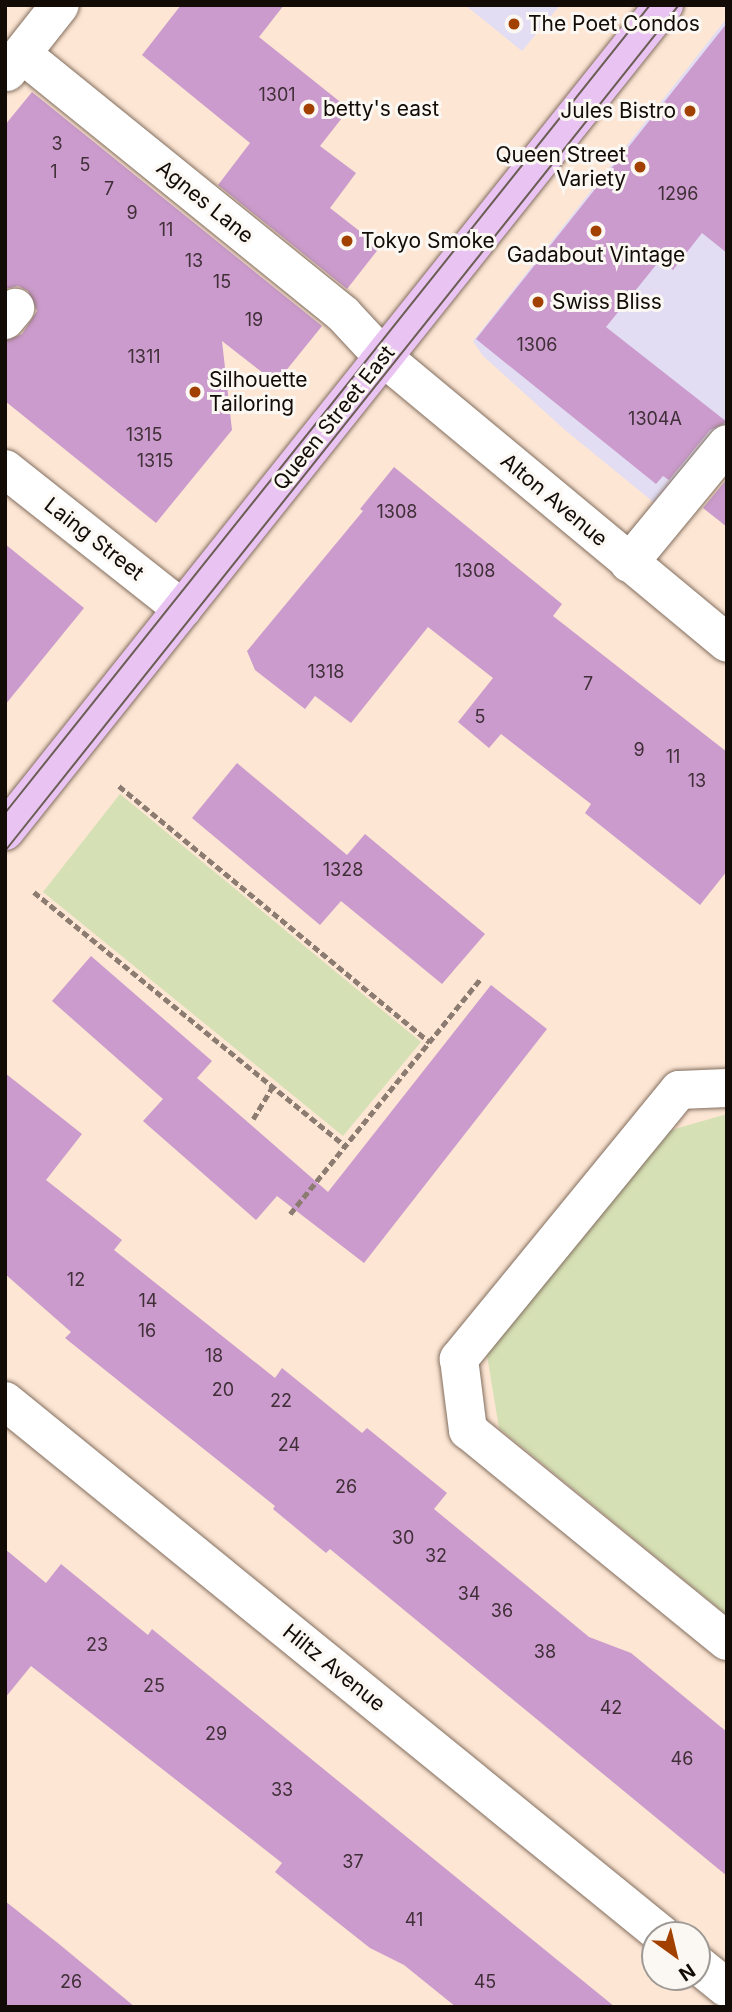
<!DOCTYPE html>
<html>
<head>
<meta charset="utf-8">
<style>
  body { margin:0 }
  #map { position:relative; width:732px; height:2012px; overflow:hidden; background:#fde6d4; font-family:Inter,sans-serif }
  div>[style] { position:absolute }
  [style*='--x'] { left:calc(var(--x)*1px); top:calc(var(--y)*1px); width:calc(var(--w)*1px); rotate:calc(var(--a)*1deg) }
  .commercial>* { inset:0; background:#e2ddf3 }
  .green>* { inset:0; background:#d5e0b4 }
  .building>* { inset:0; background:#ca9bcc }
  .path>* { height:4.5px; margin-top:-2.25px; transform-origin:0; background:repeating-linear-gradient(90deg,#8b7b70 0 7px,transparent 0 10.5px) }
  .roads { filter:drop-shadow(0 0 2px #826e5f) drop-shadow(0 0 2px #826e5f) }
  .minor>* { height:38px; margin:-19px; padding:0 19px; transform-origin:19px; border-radius:19px; background:#fff }
  .major>* { height:38px; margin:-19px; padding:0 19px; transform-origin:19px; border-radius:19px; background:#e9c3f2 }
  .tram>* { height:2px; margin:-1px; padding:0 1px; transform-origin:1px; border-radius:1px; background:#6a5d53 }
  .dots>* { width:19px; height:19px; translate:-50% -50%; box-sizing:border-box; border:4px solid #fbf7f3; border-radius:50% }
  span { translate:-50% -50%; white-space:nowrap; text-align:center; line-height:1.15; -webkit-text-stroke:6px #fbf7f3; paint-order:stroke }
  .number-label { font-size:18px; color:#402f38 }
  .number-label span { -webkit-text-stroke-width:0 }
  .poi-label { font-size:21px; color:#120b06 }
  .left { translate:0 -50%; text-align:left }
  .right { translate:-100% -50%; text-align:right }
  .street-label { font-size:21px; color:#120b06 }
  .frame { position:absolute; inset:0; border:7px solid #120b06; pointer-events:none }
  .north { position:absolute; left:641px; top:1921px; width:70px; height:70px; box-sizing:border-box; background:#fbf7f3; border:2px solid #9e9994; border-radius:50%; rotate:146deg; font-size:19px; font-weight:700; line-height:28px; text-align:center; color:#120b06 }
  .north::after { content:''; display:block; margin:auto; width:24px; height:32px; background:#a24000; clip-path:polygon(50% 0,100% 100%,50% 72%,0 100%) }
</style>
</head>
<body>
<div id="map">
  <div class="commercial">
    <div style="clip-path:polygon(465px 5px,560px 5px,522px 51px)"></div>
    <div style="clip-path:polygon(727px 18px,727px 442px,668px 514px,565px 430px,483px 356px,473px 341px)"></div>
  </div>
  <div class="green">
    <div style="clip-path:polygon(120px 794px,421px 1042px,343px 1136px,43px 892px)"></div>
    <div style="clip-path:polygon(727px 1114px,727px 1615px,499px 1428px,486px 1349px,661px 1133px)"></div>
  </div>
  <div class="building">
    <div style="clip-path:polygon(181px 5px,284px 5px,259px 37px,349px 109px,320px 146px,356px 173px,330px 208px,380px 247px,347px 289px,218px 185px,250px 143px,142px 55px)"></div>
    <div style="clip-path:polygon(727px 23px,727px 253px,702px 233px,673px 270px,660px 260px,606px 327px,727px 422px,710px 430px,669px 480px,663px 476px,656px 484px,476px 339px)"></div>
    <div style="clip-path:polygon(32px 92px,322px 326px,276px 383px,222px 341px,232px 430px,156px 523px,5px 401px,5px 341px,22px 334px,37px 311px,28px 291px,18px 286px,5px 289px,5px 125px)"></div>
    <div style="clip-path:polygon(394px 467px,562px 604px,553px 616px,727px 752px,727px 871px,700px 905px,585px 813px,591px 804px,501px 734px,489px 748px,458px 722px,493px 678px,428px 627px,351px 723px,315px 696px,305px 709px,255px 670px,247px 651px,363px 511px,360px 509px)"></div>
    <div style="clip-path:polygon(727px 479px,727px 527px,703px 508px)"></div>
    <div style="clip-path:polygon(5px 544px,84px 608px,5px 705px)"></div>
    <div style="clip-path:polygon(237px 763px,347px 855px,365px 834px,485px 934px,442px 984px,341px 901px,320px 925px,192px 818px)"></div>
    <div style="clip-path:polygon(91px 956px,212px 1061px,197px 1078px,328px 1192px,491px 985px,547px 1029px,364px 1263px,277px 1196px,256px 1220px,143px 1121px,163px 1099px,52px 1001px)"></div>
    <div style="clip-path:polygon(5px 1073px,82px 1134px,46px 1180px,122px 1240px,114px 1250px,275px 1378px,282px 1368px,362px 1433px,367px 1428px,447px 1493px,434px 1509px,589px 1637px,631px 1653px,727px 1732px,727px 1876px,330px 1549px,326px 1553px,273px 1509px,275px 1506px,65px 1338px,71px 1332px,5px 1274px)"></div>
    <div style="clip-path:polygon(5px 1549px,46px 1583px,61px 1564px,148px 1635px,152px 1629px,615px 2007px,456px 2007px,404px 1965px,370px 1948px,327px 1914px,275px 1872px,282px 1863px,31px 1666px,5px 1698px)"></div>
    <div style="clip-path:polygon(5px 1901px,59px 1944px,135px 2007px,5px 2007px)"></div>
  </div>
  <div class="path">
    <div style="--x:119;--y:786;--w:403;--a:39.5"></div>
    <div style="--x:34;--y:892;--w:402;--a:39.2"></div>
    <div style="--x:253;--y:1119;--w:37;--a:-59"></div>
    <div style="--x:290;--y:1214;--w:304;--a:-51"></div>
  </div>
  <div class="roads">
    <div class="minor">
      <div style="--x:22;--y:54;--w:414;--a:39"></div>
      <div style="--x:344;--y:315;--w:57;--a:47.1"></div>
      <div style="--x:383;--y:357;--w:447;--a:39.7"></div>
      <div style="--x:7;--y:72;--w:85;--a:-51.7"></div>
      <div style="--x:5;--y:320;--w:16;--a:-50"></div>
      <div style="--x:5;--y:469;--w:226;--a:38.3"></div>
      <div style="--x:629;--y:563;--w:154;--a:-50.5"></div>
      <div style="--x:727;--y:1088;--w:48;--a:177.6"></div>
      <div style="--x:679;--y:1090;--w:348;--a:129.3"></div>
      <div style="--x:459;--y:1359;--w:72;--a:82.8"></div>
      <div style="--x:468;--y:1430;--w:334;--a:39.2"></div>
      <div style="--x:5;--y:1401;--w:847;--a:39.1"></div>
      <div style="--x:697;--y:1964;--w:38;--a:39"></div>
    </div>
    <div class="major">
      <div style="--x:5;--y:831;--w:1057;--a:-51.42"></div>
    </div>
  </div>
  <div class="tram">
    <div style="--x:5;--y:813;--w:1034;--a:-51.4"></div>
    <div style="--x:5;--y:851;--w:1082;--a:-51.46"></div>
  </div>
  <div class="dots">
    <div style="left:514px;top:24px;background:#a24000"></div>
    <div style="left:309px;top:109px;background:#a24000"></div>
    <div style="left:690px;top:111px;background:#a24000"></div>
    <div style="left:640px;top:167px;background:#a24000"></div>
    <div style="left:596px;top:231px;background:#a24000"></div>
    <div style="left:347px;top:241px;background:#a24000"></div>
    <div style="left:538px;top:302px;background:#a24000"></div>
    <div style="left:195px;top:392px;background:#a24000"></div>
  </div>
  <div class="number-label">
    <span style="left:277px;top:95px">1301</span>
    <span style="left:57px;top:144px">3</span>
    <span style="left:85px;top:165px">5</span>
    <span style="left:54px;top:172px">1</span>
    <span style="left:109px;top:189px">7</span>
    <span style="left:678px;top:194px">1296</span>
    <span style="left:132px;top:213px">9</span>
    <span style="left:166px;top:230px">11</span>
    <span style="left:194px;top:261px">13</span>
    <span style="left:222px;top:282px">15</span>
    <span style="left:254px;top:320px">19</span>
    <span style="left:537px;top:345px">1306</span>
    <span style="left:144px;top:357px">1311</span>
    <span style="left:655px;top:419px">1304A</span>
    <span style="left:144px;top:435px">1315</span>
    <span style="left:155px;top:461px">1315</span>
    <span style="left:397px;top:512px">1308</span>
    <span style="left:475px;top:571px">1308</span>
    <span style="left:326px;top:672px">1318</span>
    <span style="left:588px;top:684px">7</span>
    <span style="left:480px;top:717px">5</span>
    <span style="left:639px;top:750px">9</span>
    <span style="left:673px;top:757px">11</span>
    <span style="left:697px;top:781px">13</span>
    <span style="left:343px;top:870px">1328</span>
    <span style="left:76px;top:1280px">12</span>
    <span style="left:148px;top:1301px">14</span>
    <span style="left:147px;top:1331px">16</span>
    <span style="left:214px;top:1356px">18</span>
    <span style="left:223px;top:1390px">20</span>
    <span style="left:281px;top:1401px">22</span>
    <span style="left:289px;top:1445px">24</span>
    <span style="left:346px;top:1487px">26</span>
    <span style="left:403px;top:1538px">30</span>
    <span style="left:436px;top:1556px">32</span>
    <span style="left:469px;top:1594px">34</span>
    <span style="left:502px;top:1611px">36</span>
    <span style="left:97px;top:1645px">23</span>
    <span style="left:545px;top:1652px">38</span>
    <span style="left:154px;top:1686px">25</span>
    <span style="left:611px;top:1708px">42</span>
    <span style="left:216px;top:1734px">29</span>
    <span style="left:682px;top:1759px">46</span>
    <span style="left:282px;top:1790px">33</span>
    <span style="left:353px;top:1862px">37</span>
    <span style="left:414px;top:1920px">41</span>
    <span style="left:71px;top:1982px">26</span>
    <span style="left:485px;top:1982px">45</span>
  </div>
  <div class="poi-label">
    <span class="left" style="left:528px;top:24px">The Poet Condos</span>
    <span class="left" style="left:323px;top:109px">betty's east</span>
    <span class="right" style="left:676px;top:111px">Jules Bistro</span>
    <span class="right" style="left:626px;top:167px">Queen Street<br>Variety</span>
    <span class="left" style="left:361px;top:241px">Tokyo Smoke</span>
    <span style="left:596px;top:255px">Gadabout Vintage</span>
    <span class="left" style="left:552px;top:302px">Swiss Bliss</span>
    <span class="left" style="left:209px;top:392px">Silhouette<br>Tailoring</span>
  </div>
  <div class="street-label">
    <span style="left:205px;top:202px;rotate:39deg">Agnes Lane</span>
    <span style="left:334px;top:418px;rotate:-51deg">Queen Street East</span>
    <span style="left:554px;top:500px;rotate:40deg">Alton Avenue</span>
    <span style="left:94px;top:539px;rotate:38deg">Laing Street</span>
    <span style="left:334px;top:1668px;rotate:39deg">Hiltz Avenue</span>
  </div>
  <div class="frame"></div>
  <div class="north">N</div>
</div>
</body>
</html>
